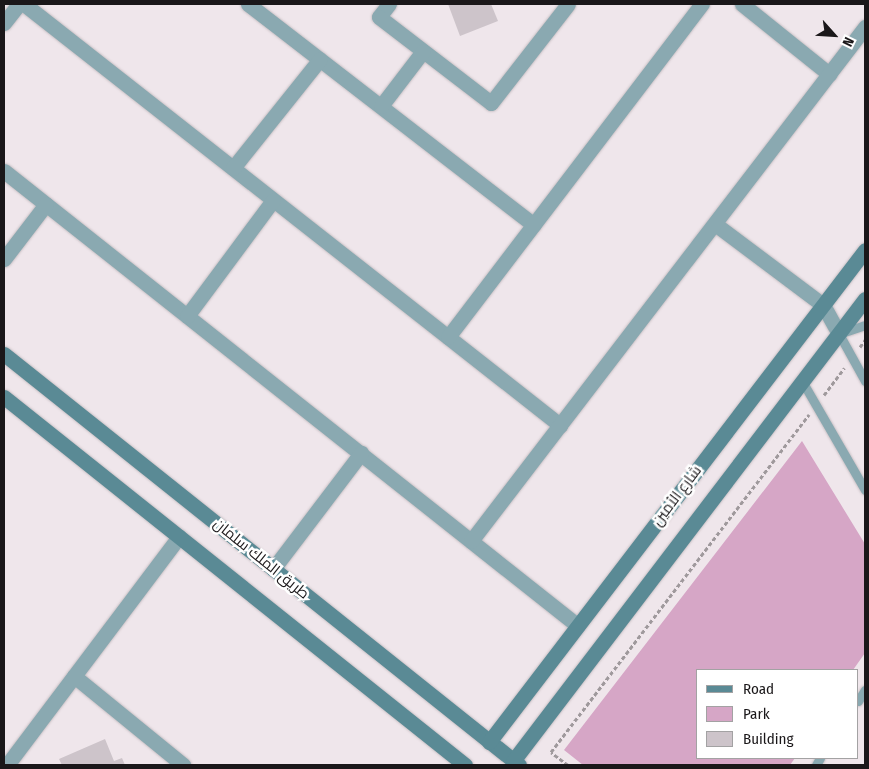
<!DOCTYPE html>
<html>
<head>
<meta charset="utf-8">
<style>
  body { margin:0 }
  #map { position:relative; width:869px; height:769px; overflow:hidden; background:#efe6eb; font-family:"Fira Sans Condensed",Cairo,sans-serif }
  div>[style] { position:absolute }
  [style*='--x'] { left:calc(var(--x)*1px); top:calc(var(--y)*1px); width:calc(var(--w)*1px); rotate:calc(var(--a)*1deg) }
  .green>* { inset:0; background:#d6a6c6 }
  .building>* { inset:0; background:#cdc4ca }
  .path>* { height:3px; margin-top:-1.5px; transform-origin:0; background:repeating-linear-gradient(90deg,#9f999c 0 4px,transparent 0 6.5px) }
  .roads { filter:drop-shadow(0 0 1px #c9c1c5) drop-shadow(0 0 1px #c9c1c5) }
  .lane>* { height:9px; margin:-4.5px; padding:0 4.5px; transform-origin:4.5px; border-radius:4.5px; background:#8aa9b1 }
  .street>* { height:15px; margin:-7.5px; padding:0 7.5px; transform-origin:7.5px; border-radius:7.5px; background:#8aa9b1 }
  .secondary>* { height:15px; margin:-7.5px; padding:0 7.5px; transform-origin:7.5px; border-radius:7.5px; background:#5a8a95 }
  span { translate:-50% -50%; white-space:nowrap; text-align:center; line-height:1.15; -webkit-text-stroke:5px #fff; paint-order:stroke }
  .street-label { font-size:15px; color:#1a1719 }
  .frame { position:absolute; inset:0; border:5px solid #1a1719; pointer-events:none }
  .legend { position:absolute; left:696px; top:669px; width:162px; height:90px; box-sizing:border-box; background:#fff; border:1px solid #a3a2a3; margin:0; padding:6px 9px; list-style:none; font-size:15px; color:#1a1719 }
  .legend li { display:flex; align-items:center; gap:10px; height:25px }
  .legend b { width:25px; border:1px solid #a3a2a3 }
  .north { position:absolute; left:809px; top:10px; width:50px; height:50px; -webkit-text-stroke:4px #fff; paint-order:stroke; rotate:116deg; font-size:14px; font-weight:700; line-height:20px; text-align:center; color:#1a1719 }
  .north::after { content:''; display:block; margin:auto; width:18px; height:22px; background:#1a1719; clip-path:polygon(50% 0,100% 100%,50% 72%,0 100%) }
</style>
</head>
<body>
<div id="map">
  <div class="green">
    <div style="clip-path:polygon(802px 441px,865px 544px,865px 653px,853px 670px,698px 670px,698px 758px,795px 758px,790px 765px,583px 765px,564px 750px)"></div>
  </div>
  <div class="building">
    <div style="clip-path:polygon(448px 4px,491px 4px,498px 21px,460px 36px)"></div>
    <div style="clip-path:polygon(105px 739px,114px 761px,122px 758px,125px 765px,62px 765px,59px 759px)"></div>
  </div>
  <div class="path">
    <div style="--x:860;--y:347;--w:9;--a:-54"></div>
    <div style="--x:824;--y:395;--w:34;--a:-53"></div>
    <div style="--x:568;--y:765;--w:21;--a:-143"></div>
    <div style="--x:551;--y:752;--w:425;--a:-52.6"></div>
  </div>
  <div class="roads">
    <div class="lane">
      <div style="--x:865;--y:325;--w:28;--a:161"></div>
      <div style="--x:839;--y:334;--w:54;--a:61"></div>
      <div style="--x:802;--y:381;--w:126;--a:60"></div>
      <div style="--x:858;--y:701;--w:13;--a:-58"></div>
      <div style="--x:816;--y:765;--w:8;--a:-60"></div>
    </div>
    <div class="street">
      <div style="--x:24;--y:4;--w:682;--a:38.15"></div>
      <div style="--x:248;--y:4;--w:361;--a:37.7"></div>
      <div style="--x:389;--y:4;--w:16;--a:128"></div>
      <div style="--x:379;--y:17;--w:141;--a:37.5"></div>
      <div style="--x:491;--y:103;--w:125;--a:-52.1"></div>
      <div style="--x:742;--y:4;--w:112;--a:38.8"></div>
      <div style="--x:4;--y:23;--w:24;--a:-52"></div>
      <div style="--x:381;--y:106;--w:69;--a:-52.6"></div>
      <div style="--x:233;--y:168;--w:139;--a:-51.4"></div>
      <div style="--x:4;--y:171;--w:732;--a:38.4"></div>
      <div style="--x:715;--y:224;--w:135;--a:36.9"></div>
      <div style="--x:823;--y:305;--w:33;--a:61"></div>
      <div style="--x:4;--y:259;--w:69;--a:-52.6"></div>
      <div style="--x:187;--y:316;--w:144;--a:-53.4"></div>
      <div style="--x:448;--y:337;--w:419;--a:-52.7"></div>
      <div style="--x:471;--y:541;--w:648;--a:-52.53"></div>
      <div style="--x:273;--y:569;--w:146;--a:-52.8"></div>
      <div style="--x:74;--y:676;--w:141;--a:39.2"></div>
      <div style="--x:7;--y:765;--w:286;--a:-53"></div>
    </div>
    <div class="secondary">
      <div style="--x:4;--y:354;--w:659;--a:38.59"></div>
      <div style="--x:4;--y:397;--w:590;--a:38.6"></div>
      <div style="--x:489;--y:742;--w:619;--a:-52.61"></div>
      <div style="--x:513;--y:761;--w:581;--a:-52.7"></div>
    </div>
  </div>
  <div class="street-label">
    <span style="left:677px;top:496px;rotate:-53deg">شارع الأمين</span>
    <span style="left:261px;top:559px;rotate:39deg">طريق الملك سلمان</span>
  </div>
  <div class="frame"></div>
  <ul class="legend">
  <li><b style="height:6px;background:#5a8a95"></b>Road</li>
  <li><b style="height:14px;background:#d6a6c6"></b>Park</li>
  <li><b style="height:14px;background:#cdc4ca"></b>Building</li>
  </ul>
  <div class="north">N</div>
</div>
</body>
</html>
